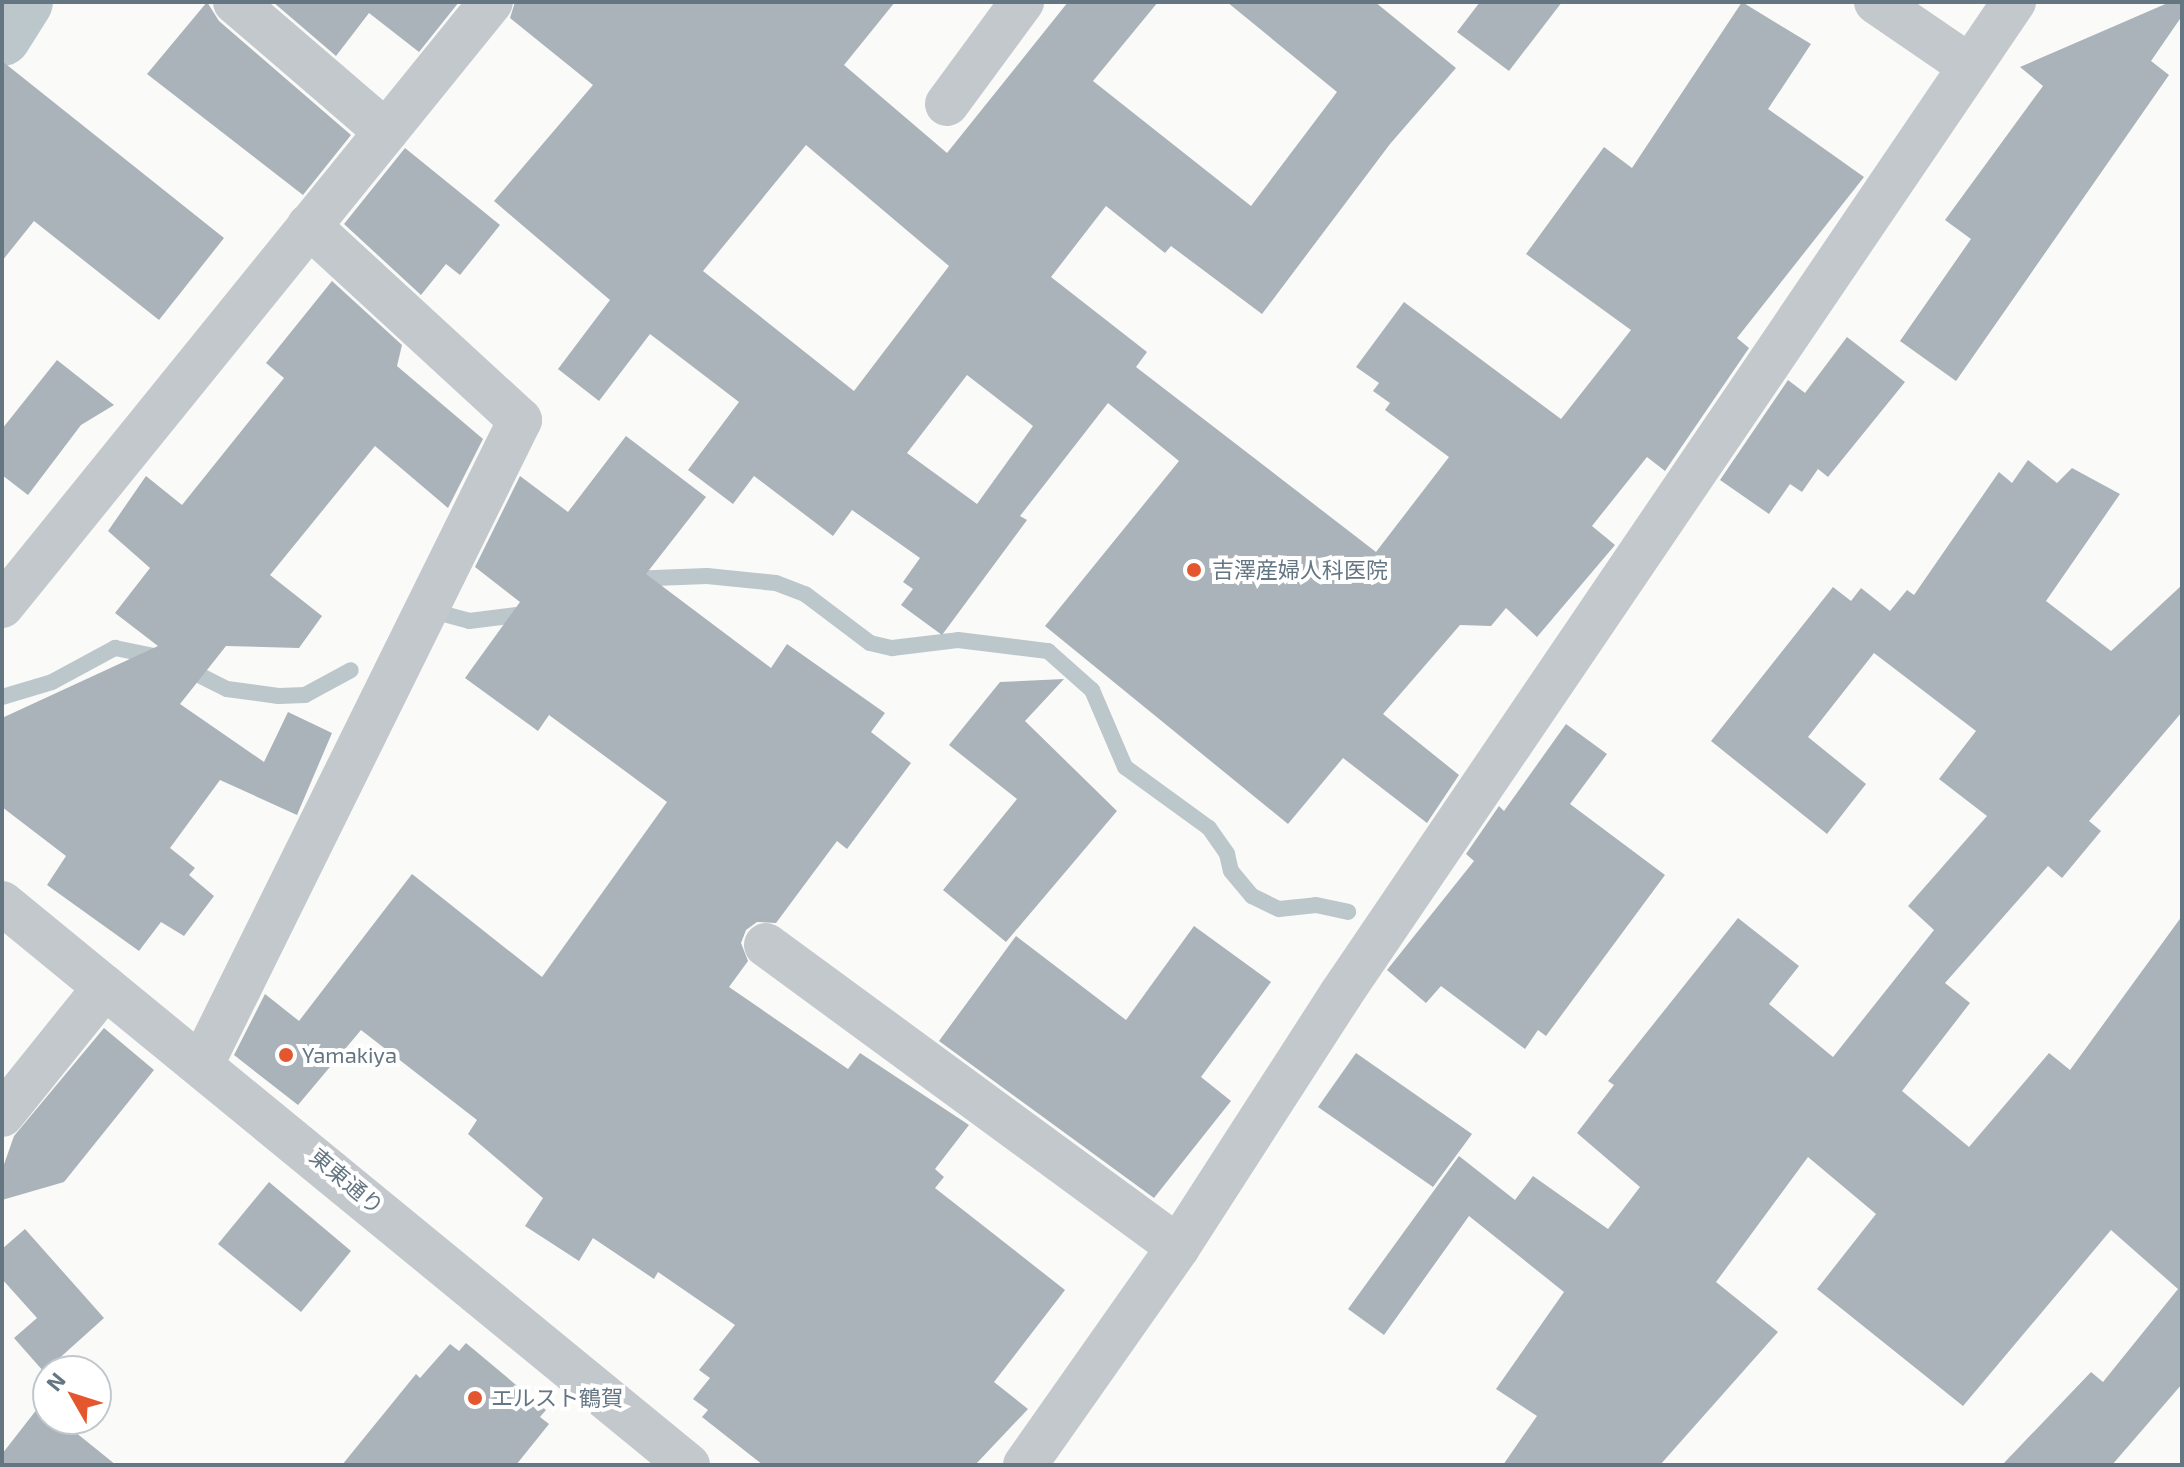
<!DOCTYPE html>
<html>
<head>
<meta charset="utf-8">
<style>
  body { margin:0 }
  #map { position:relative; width:2184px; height:1467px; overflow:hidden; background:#fafaf8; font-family:"Exo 2","Noto Sans JP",sans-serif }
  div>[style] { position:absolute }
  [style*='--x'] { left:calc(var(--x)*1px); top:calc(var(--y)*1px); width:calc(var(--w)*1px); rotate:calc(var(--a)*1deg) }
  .stream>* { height:16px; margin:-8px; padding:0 8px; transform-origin:8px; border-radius:8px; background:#bbc7cb }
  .canal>* { height:58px; margin:-29px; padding:0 29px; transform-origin:29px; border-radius:29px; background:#bbc7cb }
  .building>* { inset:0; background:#aab3b9 }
  .minor>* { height:44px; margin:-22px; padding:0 22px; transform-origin:22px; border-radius:22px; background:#c3c8cc }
  .tertiary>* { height:44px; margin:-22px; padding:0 22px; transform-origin:22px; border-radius:22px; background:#c3c8cc }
  .dots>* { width:22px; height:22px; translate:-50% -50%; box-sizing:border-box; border:4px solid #fff; border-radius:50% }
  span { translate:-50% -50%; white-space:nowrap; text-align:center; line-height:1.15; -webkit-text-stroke:8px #fff; paint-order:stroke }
  .poi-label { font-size:22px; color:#657683 }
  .left { translate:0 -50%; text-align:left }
  .street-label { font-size:22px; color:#657683 }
  .frame { position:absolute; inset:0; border:4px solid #657683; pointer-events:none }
  .north { position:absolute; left:32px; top:1355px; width:80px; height:80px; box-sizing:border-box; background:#fff; border:2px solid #c1c8cd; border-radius:50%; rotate:309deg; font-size:22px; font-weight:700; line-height:32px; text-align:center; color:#657683 }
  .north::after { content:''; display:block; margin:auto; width:28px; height:36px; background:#e4572e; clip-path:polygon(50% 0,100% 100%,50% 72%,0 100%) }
</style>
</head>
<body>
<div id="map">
  <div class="stream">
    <div style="--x:629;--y:579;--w:78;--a:-2.2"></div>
    <div style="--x:707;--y:576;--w:69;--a:5.8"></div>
    <div style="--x:776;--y:583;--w:31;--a:21"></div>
    <div style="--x:805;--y:594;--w:81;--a:37"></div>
    <div style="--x:870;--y:643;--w:23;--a:13"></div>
    <div style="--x:892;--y:648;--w:66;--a:-6.9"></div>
    <div style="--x:958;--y:640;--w:91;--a:7"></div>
    <div style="--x:1048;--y:651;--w:59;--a:41.6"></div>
    <div style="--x:1092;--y:690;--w:84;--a:66.8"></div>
    <div style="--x:1125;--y:767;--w:104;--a:36"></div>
    <div style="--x:1209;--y:828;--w:32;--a:55"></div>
    <div style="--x:1227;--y:854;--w:17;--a:77"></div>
    <div style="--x:1231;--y:871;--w:33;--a:50"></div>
    <div style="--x:1252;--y:896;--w:30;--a:26"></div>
    <div style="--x:1279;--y:909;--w:37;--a:-6"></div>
    <div style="--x:1316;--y:905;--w:33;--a:12"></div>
    <div style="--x:440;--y:613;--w:30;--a:15"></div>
    <div style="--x:469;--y:621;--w:64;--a:-7.2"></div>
    <div style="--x:185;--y:668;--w:47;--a:26.6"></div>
    <div style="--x:227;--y:689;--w:52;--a:7.7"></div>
    <div style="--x:279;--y:696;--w:26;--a:-2"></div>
    <div style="--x:305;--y:695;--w:52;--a:-28.5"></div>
    <div style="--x:2;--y:697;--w:52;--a:-16.7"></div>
    <div style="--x:52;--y:682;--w:72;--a:-28.4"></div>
    <div style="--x:115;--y:648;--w:50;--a:11.5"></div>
  </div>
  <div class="canal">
    <div style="--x:2;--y:37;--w:41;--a:-57.8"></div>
  </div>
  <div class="building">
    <div style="clip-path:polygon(207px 2px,219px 21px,351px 135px,303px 195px,147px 74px)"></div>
    <div style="clip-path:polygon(273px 2px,459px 2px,419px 52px,369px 13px,336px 56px)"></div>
    <div style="clip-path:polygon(evenodd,515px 2px,895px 2px,844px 65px,947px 153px,1068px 2px,1158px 2px,1093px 81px,1251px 206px,1337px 92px,1227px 2px,1375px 2px,1456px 68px,1390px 144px,1262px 314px,1171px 246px,1165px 253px,1106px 206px,1051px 277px,1147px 352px,1136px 367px,1376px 552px,1449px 457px,1385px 410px,1390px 403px,1373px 391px,1379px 383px,1356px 367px,1404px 302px,1561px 419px,1631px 330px,1526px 254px,1604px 147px,1632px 168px,1742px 2px,1811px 44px,1768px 109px,1864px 177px,1737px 338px,1749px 348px,1665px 471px,1647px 457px,1592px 526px,1615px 545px,1537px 637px,1506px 608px,1491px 626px,1460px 625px,1383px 714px,1459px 775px,1427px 823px,1343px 758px,1288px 824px,1045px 626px,1179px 461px,1108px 403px,1020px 516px,1027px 520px,942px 635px,901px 605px,913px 589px,903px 582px,920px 558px,852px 510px,833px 536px,754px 476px,733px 504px,688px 470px,739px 402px,650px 334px,599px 401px,558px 369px,610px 300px,494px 201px,593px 85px,510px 18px,515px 2px,806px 145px,949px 266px,854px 391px,703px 271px,806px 145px,515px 2px,967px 375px,1033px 426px,977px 504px,907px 453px,967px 375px)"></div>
    <div style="clip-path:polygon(1480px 2px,1562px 2px,1509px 71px,1457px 32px)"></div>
    <div style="clip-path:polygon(2170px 2px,2182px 2px,2182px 16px,2151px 61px,2169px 75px,1956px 381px,1900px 341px,1971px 239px,1945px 220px,2043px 86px,2020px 67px)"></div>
    <div style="clip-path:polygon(2px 61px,224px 238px,159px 320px,34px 221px,2px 261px)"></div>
    <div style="clip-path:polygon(405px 148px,500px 225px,460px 275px,446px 264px,421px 295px,344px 224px)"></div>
    <div style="clip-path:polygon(332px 281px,402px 345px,397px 366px,483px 439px,448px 508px,375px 446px,270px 575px,322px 616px,299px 648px,226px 646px,180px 704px,264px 762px,288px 712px,332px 733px,297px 815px,220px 780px,170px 848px,195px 868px,189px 875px,214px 896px,184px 936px,161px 922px,139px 951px,47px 885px,66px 856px,2px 807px,2px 718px,158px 646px,115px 613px,150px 568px,108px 531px,146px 476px,182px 505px,284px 378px,266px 363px)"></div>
    <div style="clip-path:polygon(1847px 337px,1905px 382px,1828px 477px,1818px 469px,1802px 492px,1790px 484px,1769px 514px,1720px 480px,1788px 380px,1805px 393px)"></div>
    <div style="clip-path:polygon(57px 360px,114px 405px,81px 425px,28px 495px,2px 475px,2px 429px)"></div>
    <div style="clip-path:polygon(626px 436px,706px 497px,646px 574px,771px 668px,787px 644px,885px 713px,871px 732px,911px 763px,847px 849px,837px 841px,776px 923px,757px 922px,746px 930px,741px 943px,748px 961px,729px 987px,848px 1069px,860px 1053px,969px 1125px,935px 1169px,944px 1177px,935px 1188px,1065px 1290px,994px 1382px,1028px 1409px,975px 1465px,763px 1465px,702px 1417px,708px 1410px,693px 1399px,710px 1378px,699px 1370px,735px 1325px,658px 1272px,654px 1279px,593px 1238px,579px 1261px,525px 1226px,543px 1198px,468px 1134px,477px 1120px,361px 1030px,298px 1105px,234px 1055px,265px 994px,299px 1021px,412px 874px,542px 977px,667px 802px,549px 715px,538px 731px,465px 678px,520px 602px,475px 567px,520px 476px,568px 512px)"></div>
    <div style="clip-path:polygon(2028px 460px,2057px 483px,2072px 468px,2120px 494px,2046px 601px,2111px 651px,2182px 585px,2182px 712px,2089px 821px,2101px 831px,2062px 878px,2048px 866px,1945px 983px,1970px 1003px,1902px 1091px,1969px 1147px,2049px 1053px,2070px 1070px,2182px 916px,2182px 1384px,2112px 1465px,2002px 1465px,2091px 1372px,2103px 1382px,2178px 1289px,2111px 1230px,1963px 1406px,1817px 1289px,1876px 1214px,1808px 1157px,1716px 1282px,1778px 1332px,1660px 1465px,1503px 1465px,1537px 1416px,1496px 1389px,1564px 1292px,1469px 1216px,1384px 1335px,1348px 1309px,1459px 1156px,1515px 1200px,1533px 1176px,1608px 1229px,1640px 1187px,1577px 1133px,1614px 1085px,1608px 1081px,1738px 918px,1799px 966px,1769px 1004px,1833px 1057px,1934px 930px,1908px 906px,1987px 816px,1939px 779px,1976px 731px,1874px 653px,1808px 737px,1866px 784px,1827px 834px,1711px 741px,1833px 587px,1851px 601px,1861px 588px,1890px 611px,1907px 590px,1914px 595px,1999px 472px,2012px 483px)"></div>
    <div style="clip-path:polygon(1064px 679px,1025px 721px,1117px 811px,1006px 942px,943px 890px,1017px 799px,949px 745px,1000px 682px)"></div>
    <div style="clip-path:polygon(1566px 724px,1607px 754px,1570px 804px,1665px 875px,1546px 1036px,1538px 1030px,1525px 1049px,1441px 986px,1426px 1003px,1387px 970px,1474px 861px,1466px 854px,1499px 806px,1504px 811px)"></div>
    <div style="clip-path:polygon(1194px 926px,1271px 982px,1201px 1077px,1231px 1101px,1154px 1198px,939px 1041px,1016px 936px,1126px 1020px)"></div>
    <div style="clip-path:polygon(104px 1028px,154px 1070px,64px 1182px,2px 1200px,2px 1170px,14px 1136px)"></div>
    <div style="clip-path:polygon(1356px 1053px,1472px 1134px,1433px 1187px,1318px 1107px)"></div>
    <div style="clip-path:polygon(269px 1182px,351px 1251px,301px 1312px,218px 1244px)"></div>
    <div style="clip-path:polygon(25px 1229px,104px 1318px,44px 1372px,14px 1338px,37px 1318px,2px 1279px,2px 1249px)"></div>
    <div style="clip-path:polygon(466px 1343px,546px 1410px,540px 1417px,549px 1424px,516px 1465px,342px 1465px,416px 1374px,420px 1378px,450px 1344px,459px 1351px)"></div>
    <div style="clip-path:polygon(41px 1404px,48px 1419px,59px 1419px,116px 1465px,2px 1465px,2px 1454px)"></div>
  </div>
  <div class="minor">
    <div style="--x:235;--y:2;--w:199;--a:40.7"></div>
    <div style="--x:1876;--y:2;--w:112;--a:34.4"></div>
    <div style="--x:947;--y:104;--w:127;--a:-53.7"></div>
    <div style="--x:2;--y:606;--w:777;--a:-51.01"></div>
    <div style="--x:766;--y:945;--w:511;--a:36.24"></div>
    <div style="--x:203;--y:1062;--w:716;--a:-63.72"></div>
    <div style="--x:520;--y:420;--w:287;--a:-137.4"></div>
    <div style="--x:2;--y:1115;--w:164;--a:-51.2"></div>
  </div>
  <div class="tertiary">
    <div style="--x:2;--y:903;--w:887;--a:39.33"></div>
    <div style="--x:1025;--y:1465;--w:266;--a:-54.9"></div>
    <div style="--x:1178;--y:1247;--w:301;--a:-57.2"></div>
    <div style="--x:1341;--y:994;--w:1199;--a:-55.85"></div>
  </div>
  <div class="dots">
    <div style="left:1194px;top:570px;background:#e4572e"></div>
    <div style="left:286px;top:1055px;background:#e4572e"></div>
    <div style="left:475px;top:1398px;background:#e4572e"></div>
  </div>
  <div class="poi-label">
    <span class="left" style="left:1212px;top:570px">吉澤産婦人科医院</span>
    <span class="left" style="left:302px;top:1055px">Yamakiya</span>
    <span class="left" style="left:491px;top:1398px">エルスト鶴賀</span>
  </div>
  <div class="street-label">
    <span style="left:347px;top:1181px;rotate:40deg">東東通り</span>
  </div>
  <div class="frame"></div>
  <div class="north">N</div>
</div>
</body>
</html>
